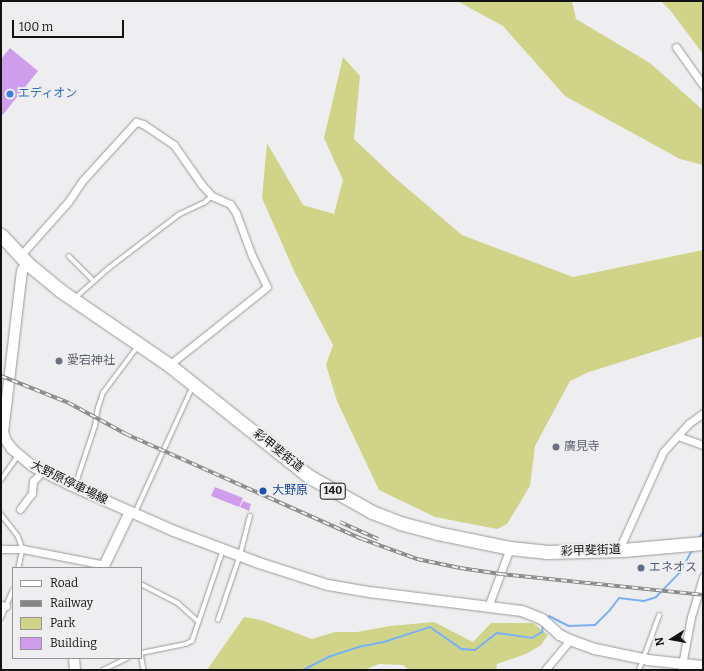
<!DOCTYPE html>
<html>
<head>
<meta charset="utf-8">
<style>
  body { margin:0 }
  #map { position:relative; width:704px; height:671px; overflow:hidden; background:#eeeef0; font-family:Bitter,"Noto Sans JP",serif }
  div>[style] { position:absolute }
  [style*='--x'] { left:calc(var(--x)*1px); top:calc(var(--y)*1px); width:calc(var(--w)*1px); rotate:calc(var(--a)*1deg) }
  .green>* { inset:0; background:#d0d489 }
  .stream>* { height:2px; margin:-1px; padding:0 1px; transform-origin:1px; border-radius:1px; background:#7aaff8 }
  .building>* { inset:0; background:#cf9deb }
  .roads { filter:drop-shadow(0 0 1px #98999b) drop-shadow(0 0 1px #98999b) }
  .lane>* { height:3.5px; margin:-1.75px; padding:0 1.75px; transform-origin:1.75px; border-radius:1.75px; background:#fff }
  .street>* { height:7px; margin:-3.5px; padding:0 3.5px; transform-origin:3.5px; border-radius:3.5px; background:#fff }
  .secondary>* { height:10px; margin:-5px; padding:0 5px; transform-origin:5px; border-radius:5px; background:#fff }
  .highway>* { height:13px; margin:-6.5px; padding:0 6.5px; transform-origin:6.5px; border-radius:6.5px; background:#fff }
  .rail>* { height:3.5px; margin-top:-1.75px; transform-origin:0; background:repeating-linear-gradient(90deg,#eeeef0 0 6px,#868687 0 12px); box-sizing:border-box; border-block:1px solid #868687 }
  .dots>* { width:11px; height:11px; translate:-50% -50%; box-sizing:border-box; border:2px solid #eeeef0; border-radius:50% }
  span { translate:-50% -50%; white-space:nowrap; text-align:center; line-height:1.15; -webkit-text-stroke:3.5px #eeeef0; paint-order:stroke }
  .shield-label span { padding:1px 3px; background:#eeeef0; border:1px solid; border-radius:3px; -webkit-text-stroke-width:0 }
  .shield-label { font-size:11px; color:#121213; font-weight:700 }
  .shop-label { font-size:12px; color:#366cbe }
  .left { translate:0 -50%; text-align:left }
  .worship-label { font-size:12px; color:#5b616d }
  .street-label { font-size:12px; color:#121213 }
  .transit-label { font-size:12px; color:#164399 }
  .service-label { font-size:12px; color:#4e5e75 }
  .frame { position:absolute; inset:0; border:2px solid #121213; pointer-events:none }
  .legend { position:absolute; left:12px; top:567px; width:130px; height:92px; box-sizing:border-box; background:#eeeef0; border:1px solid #969698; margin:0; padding:5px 7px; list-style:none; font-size:12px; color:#121213 }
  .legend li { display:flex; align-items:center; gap:8px; height:20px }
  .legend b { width:20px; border:1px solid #969698 }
  .north { position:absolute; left:652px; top:619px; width:40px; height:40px; -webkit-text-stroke:3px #eeeef0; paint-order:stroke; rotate:259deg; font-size:11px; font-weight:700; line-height:16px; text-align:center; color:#121213 }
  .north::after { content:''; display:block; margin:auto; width:14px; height:18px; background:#121213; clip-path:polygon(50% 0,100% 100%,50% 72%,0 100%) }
  .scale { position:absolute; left:12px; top:20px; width:112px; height:18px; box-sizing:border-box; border:2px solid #121213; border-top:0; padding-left:5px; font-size:12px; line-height:14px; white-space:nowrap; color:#121213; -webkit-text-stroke:3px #eeeef0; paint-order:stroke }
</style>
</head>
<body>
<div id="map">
  <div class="green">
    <div style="clip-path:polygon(457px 1px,572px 1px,576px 19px,650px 63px,703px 110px,703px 165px,680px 159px,565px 96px,503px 26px)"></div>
    <div style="clip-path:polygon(661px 1px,703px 1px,703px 54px,670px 10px)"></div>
    <div style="clip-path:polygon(343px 57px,360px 76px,354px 139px,393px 176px,462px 235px,573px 277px,703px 250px,703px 336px,589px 372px,570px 381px,535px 446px,530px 486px,507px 524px,497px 529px,435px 517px,379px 490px,337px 401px,326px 365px,333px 345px,295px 273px,262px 198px,267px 143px,303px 205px,334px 214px,343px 180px,324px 138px)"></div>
    <div style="clip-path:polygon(244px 617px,261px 620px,312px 639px,335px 632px,357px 632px,390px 626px,434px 622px,473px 642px,491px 623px,533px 623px,548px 635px,541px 645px,526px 654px,497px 664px,496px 670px,409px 670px,403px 665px,379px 664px,364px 670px,207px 670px)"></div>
  </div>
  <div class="stream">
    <div style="--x:699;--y:538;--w:7;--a:-56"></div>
    <div style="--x:547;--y:620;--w:4;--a:-63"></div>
    <div style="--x:549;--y:616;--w:22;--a:27"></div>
    <div style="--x:569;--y:626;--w:26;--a:-2"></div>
    <div style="--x:595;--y:625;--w:21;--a:-45"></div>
    <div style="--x:610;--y:610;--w:15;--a:-53"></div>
    <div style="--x:619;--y:598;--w:25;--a:7"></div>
    <div style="--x:644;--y:601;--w:13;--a:-18"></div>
    <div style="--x:656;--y:597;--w:35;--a:-46"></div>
    <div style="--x:680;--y:572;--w:26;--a:-61"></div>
    <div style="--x:303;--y:670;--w:28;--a:-27"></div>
    <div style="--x:328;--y:657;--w:32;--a:-18"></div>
    <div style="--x:358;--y:647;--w:26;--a:-11"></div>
    <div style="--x:384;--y:642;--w:48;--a:-18.1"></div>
    <div style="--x:430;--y:627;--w:39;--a:35"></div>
    <div style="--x:462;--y:649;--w:13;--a:4"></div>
    <div style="--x:475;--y:650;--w:28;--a:-38"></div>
    <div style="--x:497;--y:633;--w:35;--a:8"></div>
    <div style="--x:532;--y:638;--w:12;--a:-31"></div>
    <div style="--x:542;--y:632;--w:6;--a:-81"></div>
  </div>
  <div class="building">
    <div style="clip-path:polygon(10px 48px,38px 71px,1px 117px,1px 59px)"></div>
    <div style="clip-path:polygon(215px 487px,243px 498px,239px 507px,211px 496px)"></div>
    <div style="clip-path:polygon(243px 501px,251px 504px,249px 511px,240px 507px)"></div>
  </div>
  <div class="roads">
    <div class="lane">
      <div style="--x:69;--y:256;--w:35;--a:45"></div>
      <div style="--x:75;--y:298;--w:45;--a:-41.4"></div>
      <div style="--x:109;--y:268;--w:89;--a:-37.3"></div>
      <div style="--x:180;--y:214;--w:26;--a:-25"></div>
      <div style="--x:204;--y:203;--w:11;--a:-41"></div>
      <div style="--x:1;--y:480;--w:29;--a:-55"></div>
      <div style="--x:75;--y:486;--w:63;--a:-71.6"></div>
      <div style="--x:95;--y:426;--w:18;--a:-81"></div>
      <div style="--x:98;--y:408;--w:16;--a:-72"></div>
      <div style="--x:103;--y:393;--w:59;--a:-53.3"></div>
      <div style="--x:135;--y:513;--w:137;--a:-65.5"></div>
      <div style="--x:1;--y:514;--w:28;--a:52"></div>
      <div style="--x:18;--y:536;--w:14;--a:69"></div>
      <div style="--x:23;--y:549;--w:19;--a:102"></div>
      <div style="--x:141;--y:584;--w:42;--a:27.2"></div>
      <div style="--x:178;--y:603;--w:28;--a:42"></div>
      <div style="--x:1;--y:618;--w:30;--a:-67"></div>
      <div style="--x:218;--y:620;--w:69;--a:-71.3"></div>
      <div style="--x:240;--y:555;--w:40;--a:-75.6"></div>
      <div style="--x:141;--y:653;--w:46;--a:-11.3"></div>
      <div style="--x:186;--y:644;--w:7;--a:-27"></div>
      <div style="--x:192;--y:641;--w:96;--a:-71.2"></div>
      <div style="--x:141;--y:653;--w:17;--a:80"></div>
      <div style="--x:103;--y:670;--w:28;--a:-26"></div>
      <div style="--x:639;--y:670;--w:58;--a:-69.7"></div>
    </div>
    <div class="street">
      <div style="--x:676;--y:47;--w:47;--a:54.6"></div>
      <div style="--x:20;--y:256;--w:72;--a:-48.4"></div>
      <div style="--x:68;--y:202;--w:27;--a:-56"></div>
      <div style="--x:83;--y:180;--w:79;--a:-47.6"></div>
      <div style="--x:136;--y:122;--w:7;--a:16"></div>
      <div style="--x:143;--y:124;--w:37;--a:34"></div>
      <div style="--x:174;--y:145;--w:49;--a:55"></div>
      <div style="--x:202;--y:185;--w:15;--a:48"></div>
      <div style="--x:212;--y:196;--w:20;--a:24"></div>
      <div style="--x:230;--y:204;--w:11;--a:56"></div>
      <div style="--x:236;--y:213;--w:46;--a:69.6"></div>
      <div style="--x:252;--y:256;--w:34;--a:64"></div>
      <div style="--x:267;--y:287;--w:125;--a:141.5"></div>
      <div style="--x:678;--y:436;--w:27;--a:20"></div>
      <div style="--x:20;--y:509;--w:20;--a:-53"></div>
      <div style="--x:32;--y:493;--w:12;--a:-85"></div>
      <div style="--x:33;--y:481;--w:14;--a:-45"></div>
      <div style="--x:1;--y:549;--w:22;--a:0"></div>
      <div style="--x:23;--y:549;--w:84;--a:11"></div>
      <div style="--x:623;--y:550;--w:7;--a:-98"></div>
      <div style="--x:622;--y:543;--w:100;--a:-65.7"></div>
      <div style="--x:663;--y:452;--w:38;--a:-48"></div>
      <div style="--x:688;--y:424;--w:19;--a:-36"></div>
      <div style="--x:1;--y:605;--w:5;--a:11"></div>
      <div style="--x:488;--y:607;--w:63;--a:-69.6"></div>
      <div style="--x:545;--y:670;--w:39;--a:-50"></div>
      <div style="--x:681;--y:670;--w:54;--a:-79.3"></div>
      <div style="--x:691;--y:617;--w:42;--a:-73.3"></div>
    </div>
    <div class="secondary">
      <div style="--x:27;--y:263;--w:9;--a:122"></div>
      <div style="--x:22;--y:271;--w:8;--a:97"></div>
      <div style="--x:21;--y:279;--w:154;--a:96.7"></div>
      <div style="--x:3;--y:432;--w:7;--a:74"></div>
      <div style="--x:5;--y:439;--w:12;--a:55"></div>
      <div style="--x:12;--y:449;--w:26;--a:40"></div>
      <div style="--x:32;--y:466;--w:42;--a:26.6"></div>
      <div style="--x:70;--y:485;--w:114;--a:23.9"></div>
      <div style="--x:174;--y:531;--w:91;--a:20.6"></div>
      <div style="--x:259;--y:563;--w:72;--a:17.7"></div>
      <div style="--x:328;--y:585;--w:42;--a:9.7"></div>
      <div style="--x:369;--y:592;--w:154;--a:7.1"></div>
      <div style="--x:522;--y:611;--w:22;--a:22"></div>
      <div style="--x:542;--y:619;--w:24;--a:42"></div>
      <div style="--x:560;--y:635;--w:11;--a:27"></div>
      <div style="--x:570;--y:640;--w:27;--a:20"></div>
      <div style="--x:595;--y:649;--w:54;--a:11.7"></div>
      <div style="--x:648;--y:660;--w:55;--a:6.2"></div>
      <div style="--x:103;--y:568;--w:62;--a:-64.3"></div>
      <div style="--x:74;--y:658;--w:12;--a:85"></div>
    </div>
    <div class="highway">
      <div style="--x:1;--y:235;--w:38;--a:47"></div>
      <div style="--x:27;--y:263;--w:44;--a:39.5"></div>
      <div style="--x:61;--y:291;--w:131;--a:34.4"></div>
      <div style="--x:169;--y:365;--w:180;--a:38.5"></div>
      <div style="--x:310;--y:477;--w:71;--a:29.4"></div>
      <div style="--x:372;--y:512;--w:30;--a:21"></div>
      <div style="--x:400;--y:523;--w:38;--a:15"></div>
      <div style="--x:437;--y:533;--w:75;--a:11.6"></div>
      <div style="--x:510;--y:548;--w:36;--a:6"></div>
      <div style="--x:546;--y:552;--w:77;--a:-1.5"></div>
      <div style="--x:623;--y:550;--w:80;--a:-5"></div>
    </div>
  </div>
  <div class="rail">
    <div style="--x:1;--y:376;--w:73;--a:21.7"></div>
    <div style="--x:69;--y:403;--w:65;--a:28.5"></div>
    <div style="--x:126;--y:434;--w:258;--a:24"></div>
    <div style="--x:362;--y:539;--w:59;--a:20"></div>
    <div style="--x:417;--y:559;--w:44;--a:11.8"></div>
    <div style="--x:460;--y:568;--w:41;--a:8.3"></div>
    <div style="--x:501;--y:574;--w:203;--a:5.9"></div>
    <div style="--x:340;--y:522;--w:42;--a:24.1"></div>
  </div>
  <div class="dots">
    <div style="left:10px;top:94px;background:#3f7fe0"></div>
    <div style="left:59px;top:361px;background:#6b7280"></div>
    <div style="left:556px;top:447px;background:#6b7280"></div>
    <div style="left:263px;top:491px;background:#1a4fb4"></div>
    <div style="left:641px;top:568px;background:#5c6f8a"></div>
  </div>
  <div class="shield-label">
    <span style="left:333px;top:491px">140</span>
  </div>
  <div class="shop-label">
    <span class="left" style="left:18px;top:94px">エディオン</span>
  </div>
  <div class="worship-label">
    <span class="left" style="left:67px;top:361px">愛宕神社</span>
    <span class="left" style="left:564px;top:447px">廣見寺</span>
  </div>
  <div class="street-label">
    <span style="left:278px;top:451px;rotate:38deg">彩甲斐街道</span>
    <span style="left:69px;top:483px;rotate:26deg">大野原停車場線</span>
    <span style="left:591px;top:551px;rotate:-2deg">彩甲斐街道</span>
  </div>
  <div class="transit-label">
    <span class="left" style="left:272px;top:491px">大野原</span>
  </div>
  <div class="service-label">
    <span class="left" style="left:649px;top:568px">エネオス</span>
  </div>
  <div class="frame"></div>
  <ul class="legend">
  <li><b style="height:5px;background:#fff"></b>Road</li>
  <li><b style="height:5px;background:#868687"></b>Railway</li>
  <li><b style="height:11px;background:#d0d489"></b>Park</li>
  <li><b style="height:11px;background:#cf9deb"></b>Building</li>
  </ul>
  <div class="north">N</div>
  <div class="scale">100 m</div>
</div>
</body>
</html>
